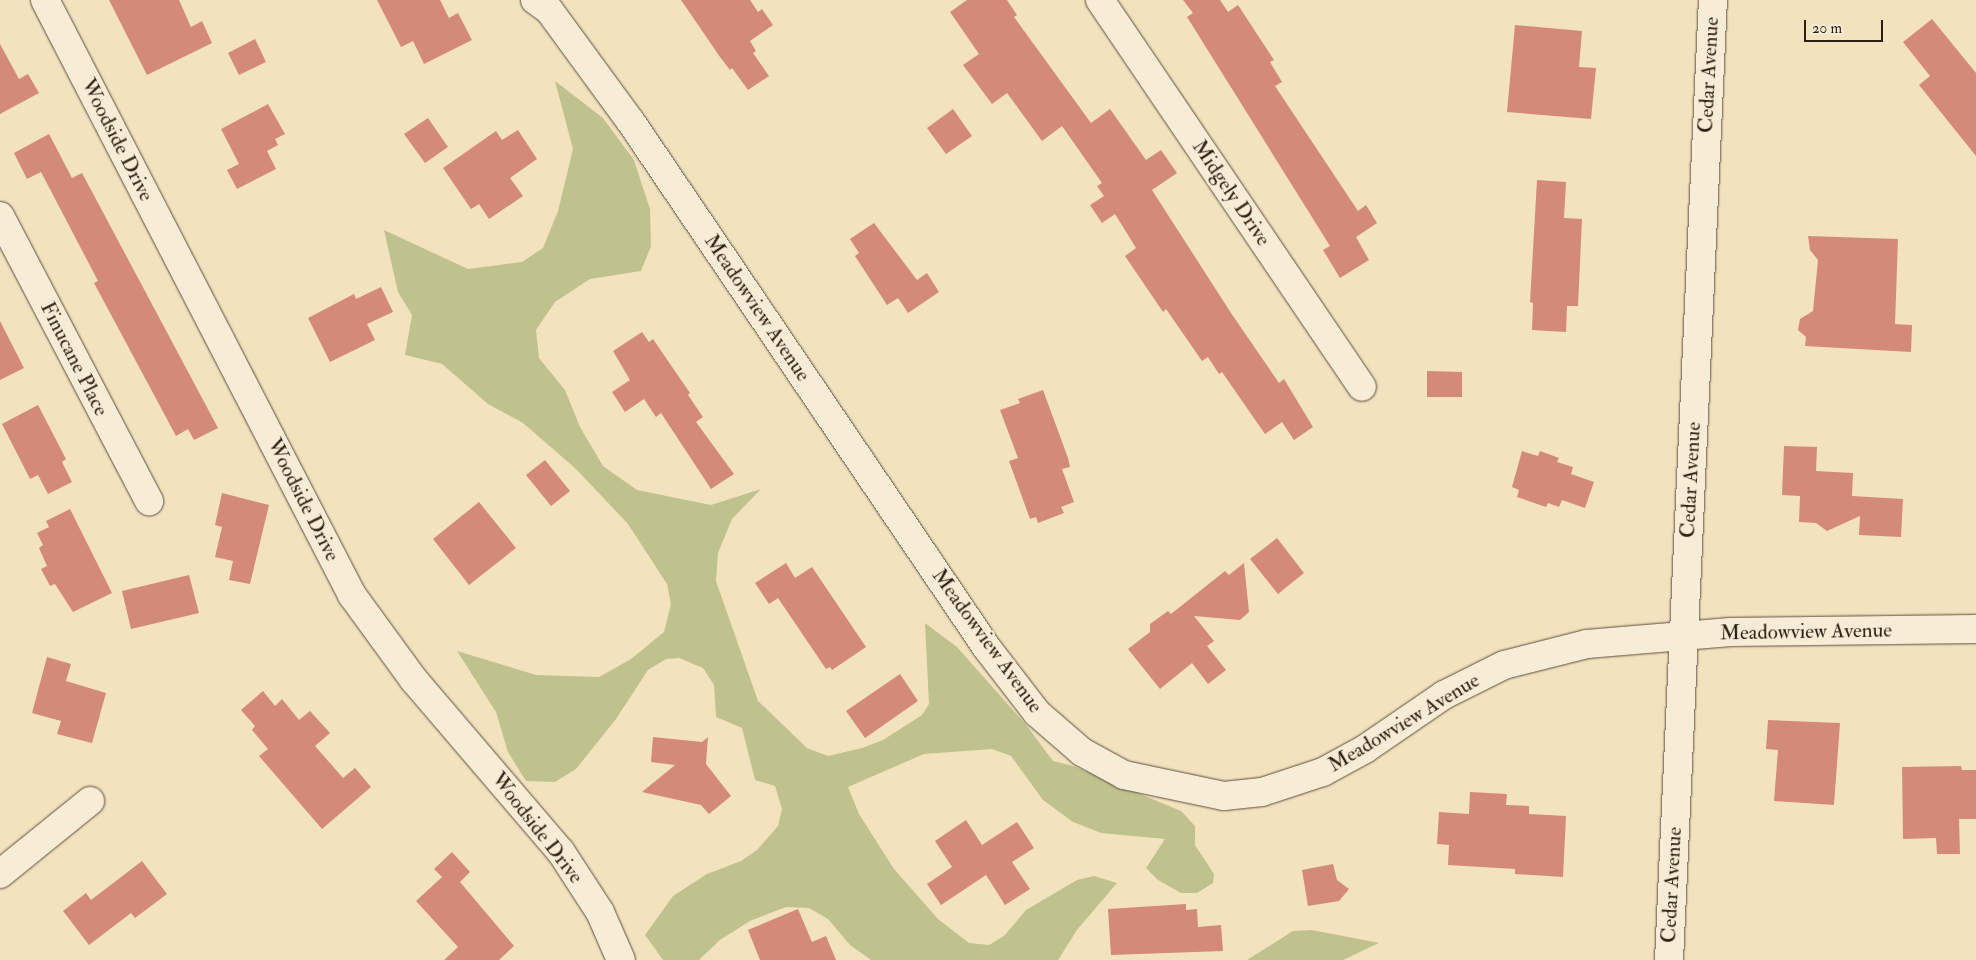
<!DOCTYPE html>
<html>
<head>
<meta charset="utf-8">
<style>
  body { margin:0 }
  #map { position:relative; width:1976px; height:960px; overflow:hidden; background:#f3e2be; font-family:"IM FELL Double Pica",serif }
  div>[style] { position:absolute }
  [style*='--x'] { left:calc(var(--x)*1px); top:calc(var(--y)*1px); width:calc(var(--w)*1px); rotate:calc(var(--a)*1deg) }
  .green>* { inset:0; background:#c0c28e }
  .building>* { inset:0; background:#d48a78 }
  .roads { filter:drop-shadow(0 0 1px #5e4f3e) drop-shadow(0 0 1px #5e4f3e) }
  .street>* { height:28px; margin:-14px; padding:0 14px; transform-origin:14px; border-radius:14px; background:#f7ecd5 }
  span { translate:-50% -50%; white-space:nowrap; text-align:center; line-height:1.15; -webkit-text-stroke:4.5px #f7ecd5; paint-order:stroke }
  .street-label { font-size:21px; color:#2c1e13 }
  .scale { position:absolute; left:1804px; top:20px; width:79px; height:22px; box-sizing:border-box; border:2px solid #2c1e13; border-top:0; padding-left:6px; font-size:15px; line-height:18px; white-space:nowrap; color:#2c1e13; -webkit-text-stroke:4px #f7ecd5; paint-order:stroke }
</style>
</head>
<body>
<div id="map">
  <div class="green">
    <div style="clip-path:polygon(555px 81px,603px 118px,634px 160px,650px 209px,651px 246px,641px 271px,590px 279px,555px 302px,536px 330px,539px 358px,565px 390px,580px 427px,603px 466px,637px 490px,711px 505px,761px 489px,732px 519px,718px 553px,716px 581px,758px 701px,807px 748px,828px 756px,862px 748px,883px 740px,922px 715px,929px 704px,925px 623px,957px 647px,1027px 726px,1053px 761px,1073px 766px,1181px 811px,1195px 826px,1195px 845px,1214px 874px,1213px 883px,1197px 893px,1181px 893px,1158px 880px,1146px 868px,1165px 839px,1101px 833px,1073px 822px,1043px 800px,1011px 756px,992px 749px,924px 754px,848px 787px,859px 814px,894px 869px,938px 919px,969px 943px,989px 945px,1004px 936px,1026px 910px,1077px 880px,1094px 876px,1117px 883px,1077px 930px,1058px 960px,871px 960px,850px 945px,828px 919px,809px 908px,786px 907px,750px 921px,720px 940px,699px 960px,663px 960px,645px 935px,673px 896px,707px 874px,741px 861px,757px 850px,778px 826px,782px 809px,775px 786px,755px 780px,742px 728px,716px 717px,714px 685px,703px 668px,679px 658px,666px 659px,648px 670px,616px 719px,576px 769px,555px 782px,526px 781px,508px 752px,496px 712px,457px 651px,536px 675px,599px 677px,631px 659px,664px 632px,671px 604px,667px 584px,628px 524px,576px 469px,523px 423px,488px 404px,442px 364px,405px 355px,412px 315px,398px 292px,384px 230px,468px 269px,522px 262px,543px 248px,558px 211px,573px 149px)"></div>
    <div style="clip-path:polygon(1312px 930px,1379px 943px,1343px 960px,1247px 960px,1293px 931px)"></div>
  </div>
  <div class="building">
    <div style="clip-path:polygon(109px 0,179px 0,191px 27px,202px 21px,212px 43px,147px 75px)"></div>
    <div style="clip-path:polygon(377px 0,440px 0,449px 18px,458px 13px,472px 40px,424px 64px,413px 41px,401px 47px)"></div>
    <div style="clip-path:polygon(681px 0,750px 0,758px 12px,762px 9px,773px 25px,750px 41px,756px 51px,753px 53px,769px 76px,748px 90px,732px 68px,730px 70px,720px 57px)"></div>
    <div style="clip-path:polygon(967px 0,1007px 0,1017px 15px,1014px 17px,1091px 123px,1110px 109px,1146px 160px,1161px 150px,1177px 173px,1152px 190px,1231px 313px,1279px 383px,1284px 379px,1313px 427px,1294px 440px,1282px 422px,1265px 434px,1222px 372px,1219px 374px,1208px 357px,1202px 361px,1166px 309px,1163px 312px,1125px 256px,1136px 248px,1115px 214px,1102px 223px,1090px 205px,1104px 196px,1097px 186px,1102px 183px,1062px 126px,1042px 141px,1007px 93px,992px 104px,963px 65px,979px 54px,950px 12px)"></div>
    <div style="clip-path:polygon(1183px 0,1220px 0,1228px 12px,1238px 5px,1274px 60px,1270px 62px,1282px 82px,1275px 86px,1358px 211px,1366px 205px,1377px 223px,1356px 237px,1369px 260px,1340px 278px,1323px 250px,1330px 246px,1187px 17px,1193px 13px)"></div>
    <div style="clip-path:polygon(1932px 19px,1976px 73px,1976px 156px,1919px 85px,1930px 76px,1903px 42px)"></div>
    <div style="clip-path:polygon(1515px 25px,1582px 31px,1579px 67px,1596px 68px,1591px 119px,1507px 112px)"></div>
    <div style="clip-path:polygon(255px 39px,266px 62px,239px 75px,228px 53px)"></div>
    <div style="clip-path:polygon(0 44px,19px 79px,28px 74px,39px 93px,0 114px)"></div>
    <div style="clip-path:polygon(268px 104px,285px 134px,275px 139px,278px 145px,267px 151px,276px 169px,237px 189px,227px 170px,239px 164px,221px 129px)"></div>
    <div style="clip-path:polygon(953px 109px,972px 136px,946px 154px,927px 128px)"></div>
    <div style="clip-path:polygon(428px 118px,448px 147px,425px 163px,404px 134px)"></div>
    <div style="clip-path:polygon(518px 130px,537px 159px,510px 178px,523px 196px,489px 219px,479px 204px,471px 209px,443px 168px,496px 131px,502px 140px)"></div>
    <div style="clip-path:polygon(49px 134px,72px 178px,82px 173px,218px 428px,194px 440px,188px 429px,176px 436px,94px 283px,98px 281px,41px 172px,27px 179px,14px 153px)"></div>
    <div style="clip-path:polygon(1537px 180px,1566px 182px,1564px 218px,1582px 219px,1578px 306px,1567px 306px,1566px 332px,1532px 330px,1533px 303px,1530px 302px)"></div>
    <div style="clip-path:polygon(874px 223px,917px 280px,927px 273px,939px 292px,908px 313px,898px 298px,887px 305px,855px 256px,859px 253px,850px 239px)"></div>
    <div style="clip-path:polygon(1808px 236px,1898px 239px,1895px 324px,1912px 325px,1911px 352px,1805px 346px,1806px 337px,1798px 330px,1800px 319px,1813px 311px,1818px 260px,1810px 250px)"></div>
    <div style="clip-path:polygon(381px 287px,393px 312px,367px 324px,375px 340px,330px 362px,308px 318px,354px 294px,356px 299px)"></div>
    <div style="clip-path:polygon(0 321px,24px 368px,0 380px)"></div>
    <div style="clip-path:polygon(642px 332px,649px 342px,653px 339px,690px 393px,688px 395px,703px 417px,696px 422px,734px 474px,711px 489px,661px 413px,656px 417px,644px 399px,625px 412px,612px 392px,630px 380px,613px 351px)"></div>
    <div style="clip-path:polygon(1427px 371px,1462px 372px,1462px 397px,1427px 397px)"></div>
    <div style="clip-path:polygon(1043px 390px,1068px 458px,1070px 467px,1062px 469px,1074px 502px,1061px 507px,1064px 513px,1038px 523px,1036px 517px,1030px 519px,1009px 461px,1018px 458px,1000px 410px,1020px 403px,1018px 399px)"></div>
    <div style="clip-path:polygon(38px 405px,66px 459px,62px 462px,72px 482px,48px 494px,38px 475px,30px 479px,2px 424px)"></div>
    <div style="clip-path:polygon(1784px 446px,1817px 447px,1816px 471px,1853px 473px,1852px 496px,1903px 499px,1901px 537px,1859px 535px,1860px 516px,1827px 531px,1816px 523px,1799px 522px,1800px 496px,1782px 495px)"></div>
    <div style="clip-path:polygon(1522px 451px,1538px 456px,1540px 451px,1559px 458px,1557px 462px,1573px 467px,1571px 474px,1594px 482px,1585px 508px,1562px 500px,1559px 507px,1548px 503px,1546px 507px,1517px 497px,1519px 490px,1512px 487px)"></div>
    <div style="clip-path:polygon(545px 460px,570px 491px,551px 506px,526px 475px)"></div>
    <div style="clip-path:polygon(222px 493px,269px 505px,250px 584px,229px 580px,233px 561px,215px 557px,222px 527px,215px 525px)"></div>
    <div style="clip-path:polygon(479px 502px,516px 548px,469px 585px,433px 539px)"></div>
    <div style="clip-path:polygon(70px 509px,112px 593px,73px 612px,55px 584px,50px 586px,41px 569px,47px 566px,39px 548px,43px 545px,37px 533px,49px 527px,46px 521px)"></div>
    <div style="clip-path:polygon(1277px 538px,1304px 573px,1278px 594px,1250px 559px)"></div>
    <div style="clip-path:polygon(786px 563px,795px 578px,812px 567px,866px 647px,832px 670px,830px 667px,826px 669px,778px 598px,769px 604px,755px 583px)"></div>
    <div style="clip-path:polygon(1244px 563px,1249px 612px,1240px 620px,1194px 616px,1214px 641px,1207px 646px,1226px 670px,1208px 684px,1192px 663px,1160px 689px,1128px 649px,1150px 632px,1150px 624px,1168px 611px,1171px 614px,1225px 571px,1229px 575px)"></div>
    <div style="clip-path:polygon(189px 575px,199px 613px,131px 629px,122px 591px)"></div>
    <div style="clip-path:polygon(47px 657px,71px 664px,66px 681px,106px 693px,92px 743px,57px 734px,61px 721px,32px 713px)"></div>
    <div style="clip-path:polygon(900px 674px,918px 701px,865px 738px,846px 711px)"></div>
    <div style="clip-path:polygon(263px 691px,275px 706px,282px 699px,299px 720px,310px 711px,330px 733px,315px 746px,343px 778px,355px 768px,371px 787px,322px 829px,259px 756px,268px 749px,252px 730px,255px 726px,241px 710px)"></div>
    <div style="clip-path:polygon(1768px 720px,1840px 723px,1834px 805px,1774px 801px,1778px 750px,1766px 749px)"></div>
    <div style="clip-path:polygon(653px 737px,702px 742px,708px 737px,706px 764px,731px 796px,709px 814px,701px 805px,642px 792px,675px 765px,651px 762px)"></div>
    <div style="clip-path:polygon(1961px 766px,1962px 770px,1976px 770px,1976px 819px,1959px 819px,1960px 854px,1937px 854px,1936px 838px,1903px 839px,1902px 767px)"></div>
    <div style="clip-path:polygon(1470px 792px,1507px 794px,1506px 805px,1529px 806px,1529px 814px,1566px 816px,1563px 877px,1515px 874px,1515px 869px,1448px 865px,1449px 845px,1437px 844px,1439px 812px,1469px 814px)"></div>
    <div style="clip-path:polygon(966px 820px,982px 845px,1017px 822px,1034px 848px,1012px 862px,1030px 889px,1005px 905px,986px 875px,941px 905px,927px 884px,952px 867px,935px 841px)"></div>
    <div style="clip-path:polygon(452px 852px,470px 872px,460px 882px,514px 946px,499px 960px,444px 960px,458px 947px,416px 901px,442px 877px,434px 869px)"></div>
    <div style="clip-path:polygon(142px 861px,167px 894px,135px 918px,131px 913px,89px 945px,63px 911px,86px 893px,91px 900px)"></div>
    <div style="clip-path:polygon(1333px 864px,1337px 880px,1349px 889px,1339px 901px,1308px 906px,1302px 870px)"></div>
    <div style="clip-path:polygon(1186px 904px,1186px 910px,1197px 909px,1198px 927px,1221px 925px,1223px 951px,1111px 955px,1108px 909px)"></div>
    <div style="clip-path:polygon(798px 909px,812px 942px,826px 936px,836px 960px,760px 960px,748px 930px)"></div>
  </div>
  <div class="roads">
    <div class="street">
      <div style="--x:45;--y:0;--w:670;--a:62.71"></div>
      <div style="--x:352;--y:595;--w:105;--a:53.9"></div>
      <div style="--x:414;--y:680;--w:226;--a:49.5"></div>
      <div style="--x:561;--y:852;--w:72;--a:57"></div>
      <div style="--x:600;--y:912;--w:52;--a:66.4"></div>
      <div style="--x:535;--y:0;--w:17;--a:36"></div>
      <div style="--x:549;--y:10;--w:139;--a:53.8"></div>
      <div style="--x:631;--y:122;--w:635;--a:55.91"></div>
      <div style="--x:987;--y:648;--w:82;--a:52.4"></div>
      <div style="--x:1037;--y:713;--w:60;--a:40.9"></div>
      <div style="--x:1082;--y:752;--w:48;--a:28.7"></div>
      <div style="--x:1124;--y:775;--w:102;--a:11.9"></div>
      <div style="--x:1224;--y:796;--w:38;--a:-6"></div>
      <div style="--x:1262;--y:792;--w:64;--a:-18.2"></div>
      <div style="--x:1323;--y:772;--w:48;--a:-28.7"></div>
      <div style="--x:1365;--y:749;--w:96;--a:-34.4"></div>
      <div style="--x:1444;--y:695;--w:67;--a:-26.6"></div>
      <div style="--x:1504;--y:665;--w:86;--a:-14.2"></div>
      <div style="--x:1587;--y:644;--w:144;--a:-4.8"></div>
      <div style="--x:1731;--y:632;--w:245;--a:-0.7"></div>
      <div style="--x:1100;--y:0;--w:467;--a:55.9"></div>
      <div style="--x:0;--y:216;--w:322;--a:62.4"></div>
      <div style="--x:0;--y:874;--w:116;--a:-39"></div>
      <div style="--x:1669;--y:960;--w:961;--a:-87.38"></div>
    </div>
  </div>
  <div class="street-label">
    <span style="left:1709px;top:75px;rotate:-87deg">Cedar Avenue</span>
    <span style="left:117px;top:140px;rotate:63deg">Woodside Drive</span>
    <span style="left:1231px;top:193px;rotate:56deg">Midgely Drive</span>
    <span style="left:757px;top:308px;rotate:56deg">Meadowview Avenue</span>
    <span style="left:74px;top:359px;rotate:63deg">Finucane Place</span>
    <span style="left:1691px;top:480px;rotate:-87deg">Cedar Avenue</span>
    <span style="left:303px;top:500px;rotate:63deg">Woodside Drive</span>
    <span style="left:1806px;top:632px;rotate:-1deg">Meadowview Avenue</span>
    <span style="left:987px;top:641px;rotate:54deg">Meadowview Avenue</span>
    <span style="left:1404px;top:723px;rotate:-31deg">Meadowview Avenue</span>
    <span style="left:537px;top:828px;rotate:52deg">Woodside Drive</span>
    <span style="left:1672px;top:885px;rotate:-87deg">Cedar Avenue</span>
  </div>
  <div class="scale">20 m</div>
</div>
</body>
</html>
